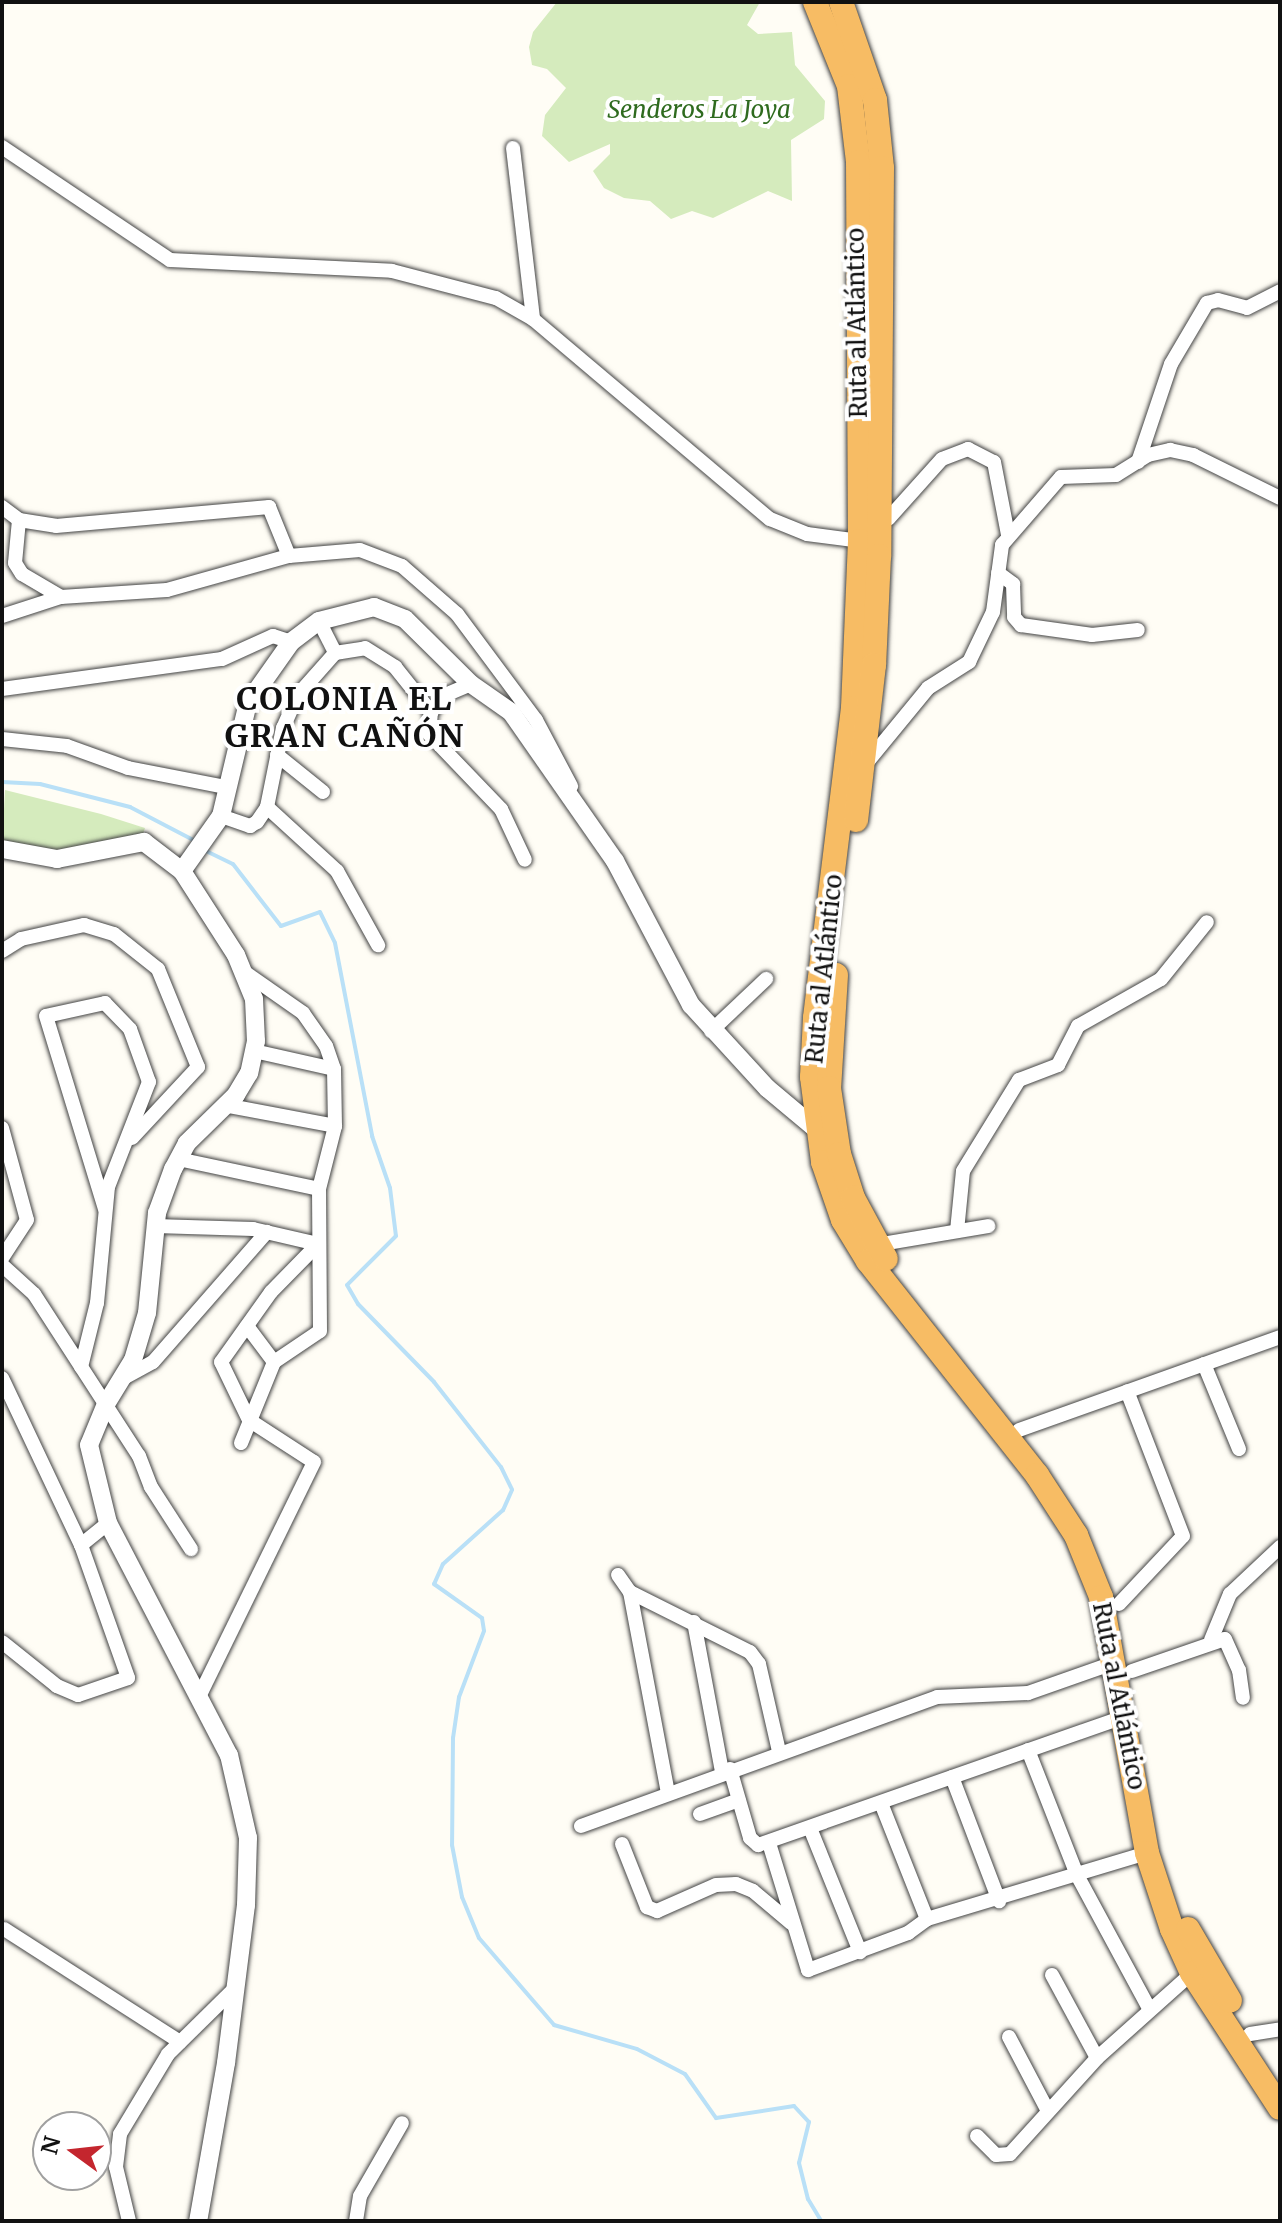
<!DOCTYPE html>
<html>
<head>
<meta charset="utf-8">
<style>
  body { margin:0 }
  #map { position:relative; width:1282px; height:2223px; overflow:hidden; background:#fffdf5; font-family:Merriweather,serif }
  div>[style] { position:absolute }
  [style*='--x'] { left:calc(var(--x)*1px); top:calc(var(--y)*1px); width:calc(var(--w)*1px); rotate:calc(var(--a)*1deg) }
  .green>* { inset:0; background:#d5ebbd }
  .stream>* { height:4px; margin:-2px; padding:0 2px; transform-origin:2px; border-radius:2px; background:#b9e0f7 }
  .roads { filter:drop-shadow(0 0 2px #444) drop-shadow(0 0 2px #444) }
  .minor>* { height:14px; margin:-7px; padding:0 7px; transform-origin:7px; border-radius:7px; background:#fff }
  .tertiary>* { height:18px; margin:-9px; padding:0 9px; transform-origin:9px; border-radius:9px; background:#fff }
  .trunk>* { height:24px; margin:-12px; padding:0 12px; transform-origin:12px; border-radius:12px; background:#f7bc64 }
  span { translate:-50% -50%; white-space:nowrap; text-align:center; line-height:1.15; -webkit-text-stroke:8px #fff; paint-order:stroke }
  .park-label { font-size:24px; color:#2f6b1f; font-style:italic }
  .street-label { font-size:24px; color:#111 }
  .district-label { font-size:32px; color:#111; font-weight:700; letter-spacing:2px }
  .frame { position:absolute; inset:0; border:4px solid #111; pointer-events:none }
  .north { position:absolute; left:32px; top:2111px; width:80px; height:80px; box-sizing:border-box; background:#fff; border:2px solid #a0a0a0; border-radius:50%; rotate:285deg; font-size:22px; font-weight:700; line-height:32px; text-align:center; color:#111 }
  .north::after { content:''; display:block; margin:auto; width:28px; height:36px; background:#c4262e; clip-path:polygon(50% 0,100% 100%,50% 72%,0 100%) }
</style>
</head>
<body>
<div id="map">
  <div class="green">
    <div style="clip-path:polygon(557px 2px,760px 2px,747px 25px,758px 34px,792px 32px,795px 65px,825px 101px,824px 119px,791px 140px,792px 201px,768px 191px,713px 218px,692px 211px,671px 219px,650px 201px,624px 198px,604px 188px,593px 171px,610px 154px,610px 144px,569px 162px,542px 136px,545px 115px,566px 88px,547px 69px,532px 65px,529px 47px,533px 32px)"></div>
    <div style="clip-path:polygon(5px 790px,101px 814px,145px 828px,142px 837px,47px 857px,2px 847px)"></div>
  </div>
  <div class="stream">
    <div style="--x:2;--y:782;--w:38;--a:3"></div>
    <div style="--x:40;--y:784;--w:93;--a:14.3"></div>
    <div style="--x:130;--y:807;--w:73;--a:27.6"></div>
    <div style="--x:204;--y:850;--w:32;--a:26"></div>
    <div style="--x:233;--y:864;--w:78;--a:52.3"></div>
    <div style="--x:281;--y:926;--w:41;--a:-19.7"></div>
    <div style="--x:320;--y:912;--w:34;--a:64"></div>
    <div style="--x:335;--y:943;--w:197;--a:79.1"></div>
    <div style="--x:372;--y:1136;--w:55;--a:70.9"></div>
    <div style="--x:390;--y:1188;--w:48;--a:82.9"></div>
    <div style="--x:396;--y:1236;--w:69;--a:135"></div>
    <div style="--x:347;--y:1285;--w:22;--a:60"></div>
    <div style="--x:358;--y:1304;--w:109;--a:45.7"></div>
    <div style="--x:434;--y:1382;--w:108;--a:51.8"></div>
    <div style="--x:501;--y:1467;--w:25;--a:64"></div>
    <div style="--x:512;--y:1490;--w:22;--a:114"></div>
    <div style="--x:503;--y:1510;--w:81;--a:138"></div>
    <div style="--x:443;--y:1564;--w:22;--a:114"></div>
    <div style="--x:434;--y:1584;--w:59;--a:35.3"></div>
    <div style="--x:482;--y:1618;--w:13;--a:81"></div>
    <div style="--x:484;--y:1631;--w:71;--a:110.7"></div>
    <div style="--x:459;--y:1697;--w:41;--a:98.3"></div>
    <div style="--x:453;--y:1738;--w:107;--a:90.5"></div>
    <div style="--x:452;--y:1845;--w:53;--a:79.1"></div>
    <div style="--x:462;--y:1897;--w:44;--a:67.5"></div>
    <div style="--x:479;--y:1938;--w:115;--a:49.2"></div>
    <div style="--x:554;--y:2025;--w:86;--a:16.1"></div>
    <div style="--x:637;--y:2049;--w:54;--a:27.5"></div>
    <div style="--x:685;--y:2074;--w:54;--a:54.8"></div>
    <div style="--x:716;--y:2118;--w:79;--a:-8.7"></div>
    <div style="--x:794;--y:2106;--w:22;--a:47"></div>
    <div style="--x:809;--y:2122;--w:42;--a:103.7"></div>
    <div style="--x:799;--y:2163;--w:37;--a:76"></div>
    <div style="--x:808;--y:2199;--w:26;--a:59"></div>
  </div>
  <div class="roads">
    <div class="minor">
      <div style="--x:2;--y:147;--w:202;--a:33.9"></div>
      <div style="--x:170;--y:260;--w:222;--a:2.8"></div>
      <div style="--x:392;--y:271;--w:107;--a:14.6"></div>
      <div style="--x:496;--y:298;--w:43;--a:29.6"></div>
      <div style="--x:533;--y:319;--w:310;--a:40.2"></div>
      <div style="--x:770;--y:519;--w:40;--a:22"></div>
      <div style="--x:807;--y:534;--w:53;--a:7.5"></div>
      <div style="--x:513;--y:148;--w:172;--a:83.3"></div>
      <div style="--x:1138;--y:462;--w:103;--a:-71.4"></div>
      <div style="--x:1171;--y:364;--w:71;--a:-59.5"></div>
      <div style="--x:1207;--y:303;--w:11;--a:-15"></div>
      <div style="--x:1218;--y:300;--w:30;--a:15"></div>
      <div style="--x:1247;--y:308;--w:37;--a:-27"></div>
      <div style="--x:2;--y:507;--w:21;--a:37"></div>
      <div style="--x:19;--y:520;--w:37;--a:9"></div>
      <div style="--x:56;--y:526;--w:214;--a:-5.1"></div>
      <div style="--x:269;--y:507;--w:53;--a:67.8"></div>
      <div style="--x:19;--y:520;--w:43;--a:95.3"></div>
      <div style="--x:15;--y:563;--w:13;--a:58"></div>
      <div style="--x:22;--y:574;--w:45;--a:30.5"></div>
      <div style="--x:880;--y:521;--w:9;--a:-18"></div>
      <div style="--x:889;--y:518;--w:79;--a:-48.1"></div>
      <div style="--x:942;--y:459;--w:28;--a:-21"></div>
      <div style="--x:968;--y:449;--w:29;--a:27"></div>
      <div style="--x:994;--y:462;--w:74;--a:79.1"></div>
      <div style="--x:998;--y:573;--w:19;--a:36"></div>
      <div style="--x:1013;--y:584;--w:33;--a:88"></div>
      <div style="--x:1014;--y:617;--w:11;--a:49"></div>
      <div style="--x:1021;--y:625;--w:72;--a:8"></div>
      <div style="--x:1092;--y:635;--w:46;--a:-6.2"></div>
      <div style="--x:2;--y:616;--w:62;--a:-17.9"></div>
      <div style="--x:61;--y:597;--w:106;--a:-3.8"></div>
      <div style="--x:167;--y:590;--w:127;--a:-15.6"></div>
      <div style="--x:289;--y:556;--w:71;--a:-4.8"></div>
      <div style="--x:360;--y:550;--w:45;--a:20.9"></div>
      <div style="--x:402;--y:566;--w:73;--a:41.1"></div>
      <div style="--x:457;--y:614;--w:132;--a:53.3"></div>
      <div style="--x:536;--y:720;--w:75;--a:62.1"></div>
      <div style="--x:319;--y:621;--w:36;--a:63"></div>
      <div style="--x:471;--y:684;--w:28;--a:157"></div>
      <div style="--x:445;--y:695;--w:22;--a:129"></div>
      <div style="--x:431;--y:712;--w:22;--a:95"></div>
      <div style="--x:429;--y:734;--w:104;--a:46.2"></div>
      <div style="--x:501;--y:809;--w:56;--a:64.8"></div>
      <div style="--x:2;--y:689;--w:222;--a:-7.8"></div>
      <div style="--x:222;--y:659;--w:56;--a:-24.3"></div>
      <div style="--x:273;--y:636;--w:19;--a:18"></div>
      <div style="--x:2;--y:739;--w:65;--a:6.1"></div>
      <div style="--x:67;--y:746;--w:65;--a:19.8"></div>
      <div style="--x:128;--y:768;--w:100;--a:11"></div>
      <div style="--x:277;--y:755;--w:59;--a:38.8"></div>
      <div style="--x:864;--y:766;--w:101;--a:-50.6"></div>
      <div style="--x:928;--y:688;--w:49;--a:-32.4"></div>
      <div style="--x:969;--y:662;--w:55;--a:-64.4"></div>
      <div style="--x:993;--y:612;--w:68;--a:-82.3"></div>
      <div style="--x:1002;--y:545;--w:90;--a:-49.1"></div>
      <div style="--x:1061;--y:477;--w:55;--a:-2.1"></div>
      <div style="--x:1116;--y:475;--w:38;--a:-32"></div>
      <div style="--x:1148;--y:455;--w:23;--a:-13"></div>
      <div style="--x:1170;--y:450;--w:24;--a:12"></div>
      <div style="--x:1193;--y:455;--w:97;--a:26.3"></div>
      <div style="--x:267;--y:807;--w:95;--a:42.4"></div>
      <div style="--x:337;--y:871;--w:85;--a:61"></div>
      <div style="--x:221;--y:816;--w:31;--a:19"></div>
      <div style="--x:250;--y:826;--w:8;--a:-30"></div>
      <div style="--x:257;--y:822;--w:18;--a:-56"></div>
      <div style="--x:267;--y:807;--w:81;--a:-78.6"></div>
      <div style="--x:283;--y:728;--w:35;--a:-66"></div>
      <div style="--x:297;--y:696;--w:57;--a:-48.5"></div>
      <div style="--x:335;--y:653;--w:30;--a:-9"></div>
      <div style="--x:365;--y:648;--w:36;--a:32"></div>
      <div style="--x:395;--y:667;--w:58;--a:51.3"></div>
      <div style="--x:2;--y:951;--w:22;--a:-32"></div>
      <div style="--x:21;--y:939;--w:65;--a:-12.5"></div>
      <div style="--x:84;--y:925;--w:31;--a:17"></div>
      <div style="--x:114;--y:934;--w:56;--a:38.5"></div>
      <div style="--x:158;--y:969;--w:106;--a:67.8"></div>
      <div style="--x:198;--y:1067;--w:97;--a:132.9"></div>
      <div style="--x:711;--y:1031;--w:76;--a:-43.4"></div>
      <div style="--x:254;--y:1051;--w:82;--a:12.7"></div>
      <div style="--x:224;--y:1105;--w:113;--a:10.7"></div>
      <div style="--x:2;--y:1128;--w:95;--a:74.8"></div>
      <div style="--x:27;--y:1220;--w:45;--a:123.3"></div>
      <div style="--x:178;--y:1159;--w:144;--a:12"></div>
      <div style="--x:155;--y:1226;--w:98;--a:1.8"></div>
      <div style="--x:253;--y:1229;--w:67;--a:13"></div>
      <div style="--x:318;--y:1244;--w:67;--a:134.4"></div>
      <div style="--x:271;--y:1292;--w:86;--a:125.5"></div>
      <div style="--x:221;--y:1362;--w:64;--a:64.2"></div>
      <div style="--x:249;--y:1420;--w:77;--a:32.9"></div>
      <div style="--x:314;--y:1462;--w:257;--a:116.1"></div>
      <div style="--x:957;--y:1231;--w:60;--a:-84.3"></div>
      <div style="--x:963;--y:1171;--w:107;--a:-58.4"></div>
      <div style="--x:1019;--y:1080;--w:42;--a:-21"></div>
      <div style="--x:1058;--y:1065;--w:44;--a:-62.9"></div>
      <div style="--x:1078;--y:1026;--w:95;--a:-29.5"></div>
      <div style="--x:1161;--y:979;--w:73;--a:-51.1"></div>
      <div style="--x:876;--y:1245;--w:114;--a:-9.6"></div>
      <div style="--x:2;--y:1265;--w:43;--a:42.2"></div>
      <div style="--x:34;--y:1294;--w:193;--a:57.1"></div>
      <div style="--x:139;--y:1456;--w:33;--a:69"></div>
      <div style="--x:151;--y:1487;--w:74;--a:57.2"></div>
      <div style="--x:247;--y:1326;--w:45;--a:53.1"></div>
      <div style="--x:1204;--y:1364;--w:92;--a:67.6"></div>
      <div style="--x:81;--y:1367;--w:66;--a:-76"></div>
      <div style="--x:97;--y:1303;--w:117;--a:-84.6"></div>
      <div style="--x:108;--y:1187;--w:113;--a:-68.7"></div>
      <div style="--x:149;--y:1082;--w:56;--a:-109.7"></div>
      <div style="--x:130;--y:1029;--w:36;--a:-134"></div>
      <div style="--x:105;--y:1003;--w:60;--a:167.6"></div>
      <div style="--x:46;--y:1016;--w:202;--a:73"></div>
      <div style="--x:2;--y:1378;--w:185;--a:64.7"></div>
      <div style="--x:81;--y:1545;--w:141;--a:70.5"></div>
      <div style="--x:128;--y:1678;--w:53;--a:161.2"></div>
      <div style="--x:78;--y:1695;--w:23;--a:-157"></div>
      <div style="--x:57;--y:1686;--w:70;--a:-141.3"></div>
      <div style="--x:122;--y:1379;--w:35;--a:-29"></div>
      <div style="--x:153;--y:1362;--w:173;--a:-48.8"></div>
      <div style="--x:1019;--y:1430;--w:277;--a:-19.6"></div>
      <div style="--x:241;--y:1443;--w:87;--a:-67.8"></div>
      <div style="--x:274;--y:1362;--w:55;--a:-34"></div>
      <div style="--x:320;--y:1331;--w:142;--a:-90.4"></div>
      <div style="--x:319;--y:1189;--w:65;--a:-75.7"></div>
      <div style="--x:335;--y:1126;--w:57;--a:-91"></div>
      <div style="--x:334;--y:1069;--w:24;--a:-109"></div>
      <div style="--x:326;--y:1046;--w:40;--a:-124.9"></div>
      <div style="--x:303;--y:1013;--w:73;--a:-145"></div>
      <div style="--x:81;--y:1545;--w:35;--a:-39"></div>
      <div style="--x:618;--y:1575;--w:21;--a:55"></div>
      <div style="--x:630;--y:1592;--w:205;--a:79.3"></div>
      <div style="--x:630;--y:1592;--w:134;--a:26.6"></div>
      <div style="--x:750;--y:1652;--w:15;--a:53"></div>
      <div style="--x:759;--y:1664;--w:89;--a:77.1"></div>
      <div style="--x:1119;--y:1604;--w:93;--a:-46.7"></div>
      <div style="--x:1183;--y:1536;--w:155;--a:-111.1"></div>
      <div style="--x:694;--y:1622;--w:153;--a:79.4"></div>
      <div style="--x:1211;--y:1640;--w:50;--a:-67.6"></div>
      <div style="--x:1230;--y:1594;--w:69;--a:-43.2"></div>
      <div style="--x:1132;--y:1671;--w:98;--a:-19"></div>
      <div style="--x:1225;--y:1639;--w:34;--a:66"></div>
      <div style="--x:1239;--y:1670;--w:28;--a:82"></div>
      <div style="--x:1028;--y:1750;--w:134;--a:68.6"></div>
      <div style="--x:1077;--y:1875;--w:153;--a:61.6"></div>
      <div style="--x:730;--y:1769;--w:72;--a:73.8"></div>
      <div style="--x:750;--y:1838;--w:11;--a:41"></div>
      <div style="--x:758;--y:1845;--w:390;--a:-19.3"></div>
      <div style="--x:952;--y:1777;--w:133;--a:69.2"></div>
      <div style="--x:881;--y:1803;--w:125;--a:68.4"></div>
      <div style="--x:700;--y:1814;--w:41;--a:-19.7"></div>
      <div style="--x:581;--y:1826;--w:379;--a:-19.9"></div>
      <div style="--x:937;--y:1697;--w:91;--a:-2.5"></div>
      <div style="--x:1028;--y:1693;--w:93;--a:-19.4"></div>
      <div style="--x:810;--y:1828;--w:134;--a:68"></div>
      <div style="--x:769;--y:1843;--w:133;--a:72.9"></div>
      <div style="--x:808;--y:1970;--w:107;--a:-20.3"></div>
      <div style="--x:908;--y:1933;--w:24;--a:-36"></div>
      <div style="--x:927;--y:1919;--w:230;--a:-16.7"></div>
      <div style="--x:622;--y:1844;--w:68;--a:68.4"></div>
      <div style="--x:647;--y:1907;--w:11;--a:22"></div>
      <div style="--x:657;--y:1911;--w:64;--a:-23.8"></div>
      <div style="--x:716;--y:1885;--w:20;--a:-3"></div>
      <div style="--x:736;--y:1884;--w:18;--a:22"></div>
      <div style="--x:753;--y:1891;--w:50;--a:40.1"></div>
      <div style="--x:4;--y:1929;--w:209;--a:32.7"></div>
      <div style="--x:1052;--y:1975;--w:94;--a:61.5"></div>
      <div style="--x:1250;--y:2034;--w:30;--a:-9"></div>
      <div style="--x:1009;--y:2037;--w:81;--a:62.2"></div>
      <div style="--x:977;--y:2136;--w:27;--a:45"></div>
      <div style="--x:996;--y:2155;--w:14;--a:-4"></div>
      <div style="--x:1010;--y:2154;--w:130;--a:-47.8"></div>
      <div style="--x:1097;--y:2058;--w:127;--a:-41.8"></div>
      <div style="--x:129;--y:2221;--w:56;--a:-103.5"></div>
      <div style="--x:116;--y:2167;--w:33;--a:-83"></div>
      <div style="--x:120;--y:2134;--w:93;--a:-59"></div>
      <div style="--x:168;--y:2054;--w:90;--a:-44.5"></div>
      <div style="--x:356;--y:2221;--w:25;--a:-81"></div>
      <div style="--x:360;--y:2196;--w:84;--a:-60.1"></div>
    </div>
    <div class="tertiary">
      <div style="--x:2;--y:849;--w:56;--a:10.3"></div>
      <div style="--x:57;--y:859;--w:89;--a:-11.1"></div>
      <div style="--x:144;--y:842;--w:48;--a:37.3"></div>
      <div style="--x:182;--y:871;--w:100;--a:57.3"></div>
      <div style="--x:236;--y:955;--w:48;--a:67.8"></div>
      <div style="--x:254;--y:999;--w:42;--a:87.3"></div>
      <div style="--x:256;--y:1041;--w:33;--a:102"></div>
      <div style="--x:249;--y:1073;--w:26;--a:121"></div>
      <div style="--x:236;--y:1095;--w:69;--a:135.6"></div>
      <div style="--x:187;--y:1143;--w:30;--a:118"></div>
      <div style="--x:173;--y:1169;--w:47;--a:110"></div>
      <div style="--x:157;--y:1213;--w:100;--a:95.7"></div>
      <div style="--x:147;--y:1313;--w:49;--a:106.6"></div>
      <div style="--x:133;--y:1360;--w:52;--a:121.5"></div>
      <div style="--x:106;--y:1404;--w:44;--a:112.5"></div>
      <div style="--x:89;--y:1445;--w:80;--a:76.3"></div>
      <div style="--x:108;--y:1523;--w:262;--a:62.5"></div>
      <div style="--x:229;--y:1755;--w:85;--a:77.1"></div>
      <div style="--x:248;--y:1838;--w:67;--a:91.7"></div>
      <div style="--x:246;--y:1905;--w:159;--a:97.2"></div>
      <div style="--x:226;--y:2063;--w:160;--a:100"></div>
      <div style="--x:182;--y:871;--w:67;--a:-54.7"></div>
      <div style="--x:221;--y:816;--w:116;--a:-76.6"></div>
      <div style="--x:248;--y:703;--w:75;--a:-54.8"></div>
      <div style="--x:291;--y:642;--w:35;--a:-37"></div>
      <div style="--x:319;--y:621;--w:57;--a:-14.3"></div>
      <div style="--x:374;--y:607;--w:33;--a:21"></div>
      <div style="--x:405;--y:619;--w:93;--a:44.6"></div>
      <div style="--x:471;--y:684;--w:49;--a:35"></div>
      <div style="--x:511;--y:712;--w:182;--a:55.1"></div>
      <div style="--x:615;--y:861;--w:163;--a:62.2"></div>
      <div style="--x:691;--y:1005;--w:113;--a:47.5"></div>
      <div style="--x:767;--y:1088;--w:64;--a:39.9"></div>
    </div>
    <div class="trunk">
      <div style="--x:815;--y:2;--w:91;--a:68"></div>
      <div style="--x:849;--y:86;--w:77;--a:83.2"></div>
      <div style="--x:858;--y:162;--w:379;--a:89.7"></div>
      <div style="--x:860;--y:541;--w:167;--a:92.4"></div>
      <div style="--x:853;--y:708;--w:312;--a:97"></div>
      <div style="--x:815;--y:1018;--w:59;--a:92.9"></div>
      <div style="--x:812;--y:1077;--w:86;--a:82.6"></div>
      <div style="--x:823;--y:1162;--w:61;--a:71"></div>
      <div style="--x:843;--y:1220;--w:48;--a:58.6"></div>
      <div style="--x:868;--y:1261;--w:273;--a:51.7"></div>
      <div style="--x:1037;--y:1475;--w:72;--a:57"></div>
      <div style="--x:1076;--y:1535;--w:67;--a:68"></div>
      <div style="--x:1101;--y:1597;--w:260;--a:79.8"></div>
      <div style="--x:1147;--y:1853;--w:80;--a:71.8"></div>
      <div style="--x:1172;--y:1929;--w:48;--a:65.6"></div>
      <div style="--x:1192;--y:1973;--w:161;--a:56.9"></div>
      <div style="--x:841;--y:2;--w:104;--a:70.9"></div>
      <div style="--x:875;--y:100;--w:68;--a:84.1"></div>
      <div style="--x:882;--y:168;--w:388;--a:90.4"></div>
      <div style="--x:879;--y:556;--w:109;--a:92.6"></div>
      <div style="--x:874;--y:665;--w:156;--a:96.6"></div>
      <div style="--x:836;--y:975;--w:113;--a:93.5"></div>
      <div style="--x:829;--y:1088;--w:67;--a:81.4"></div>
      <div style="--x:839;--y:1154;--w:46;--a:72.3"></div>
      <div style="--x:853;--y:1198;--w:69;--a:61.6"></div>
      <div style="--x:1188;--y:1929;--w:83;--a:59.7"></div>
    </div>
  </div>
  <div class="park-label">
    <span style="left:699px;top:110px">Senderos La Joya</span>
  </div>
  <div class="street-label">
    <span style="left:857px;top:323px;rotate:-91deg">Ruta al Atlántico</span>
    <span style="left:824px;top:969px;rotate:-84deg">Ruta al Atlántico</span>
    <span style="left:1119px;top:1696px;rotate:79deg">Ruta al Atlántico</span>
  </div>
  <div class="district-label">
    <span style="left:345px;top:718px">COLONIA EL<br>GRAN CAÑÓN</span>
  </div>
  <div class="frame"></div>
  <div class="north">N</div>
</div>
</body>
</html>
